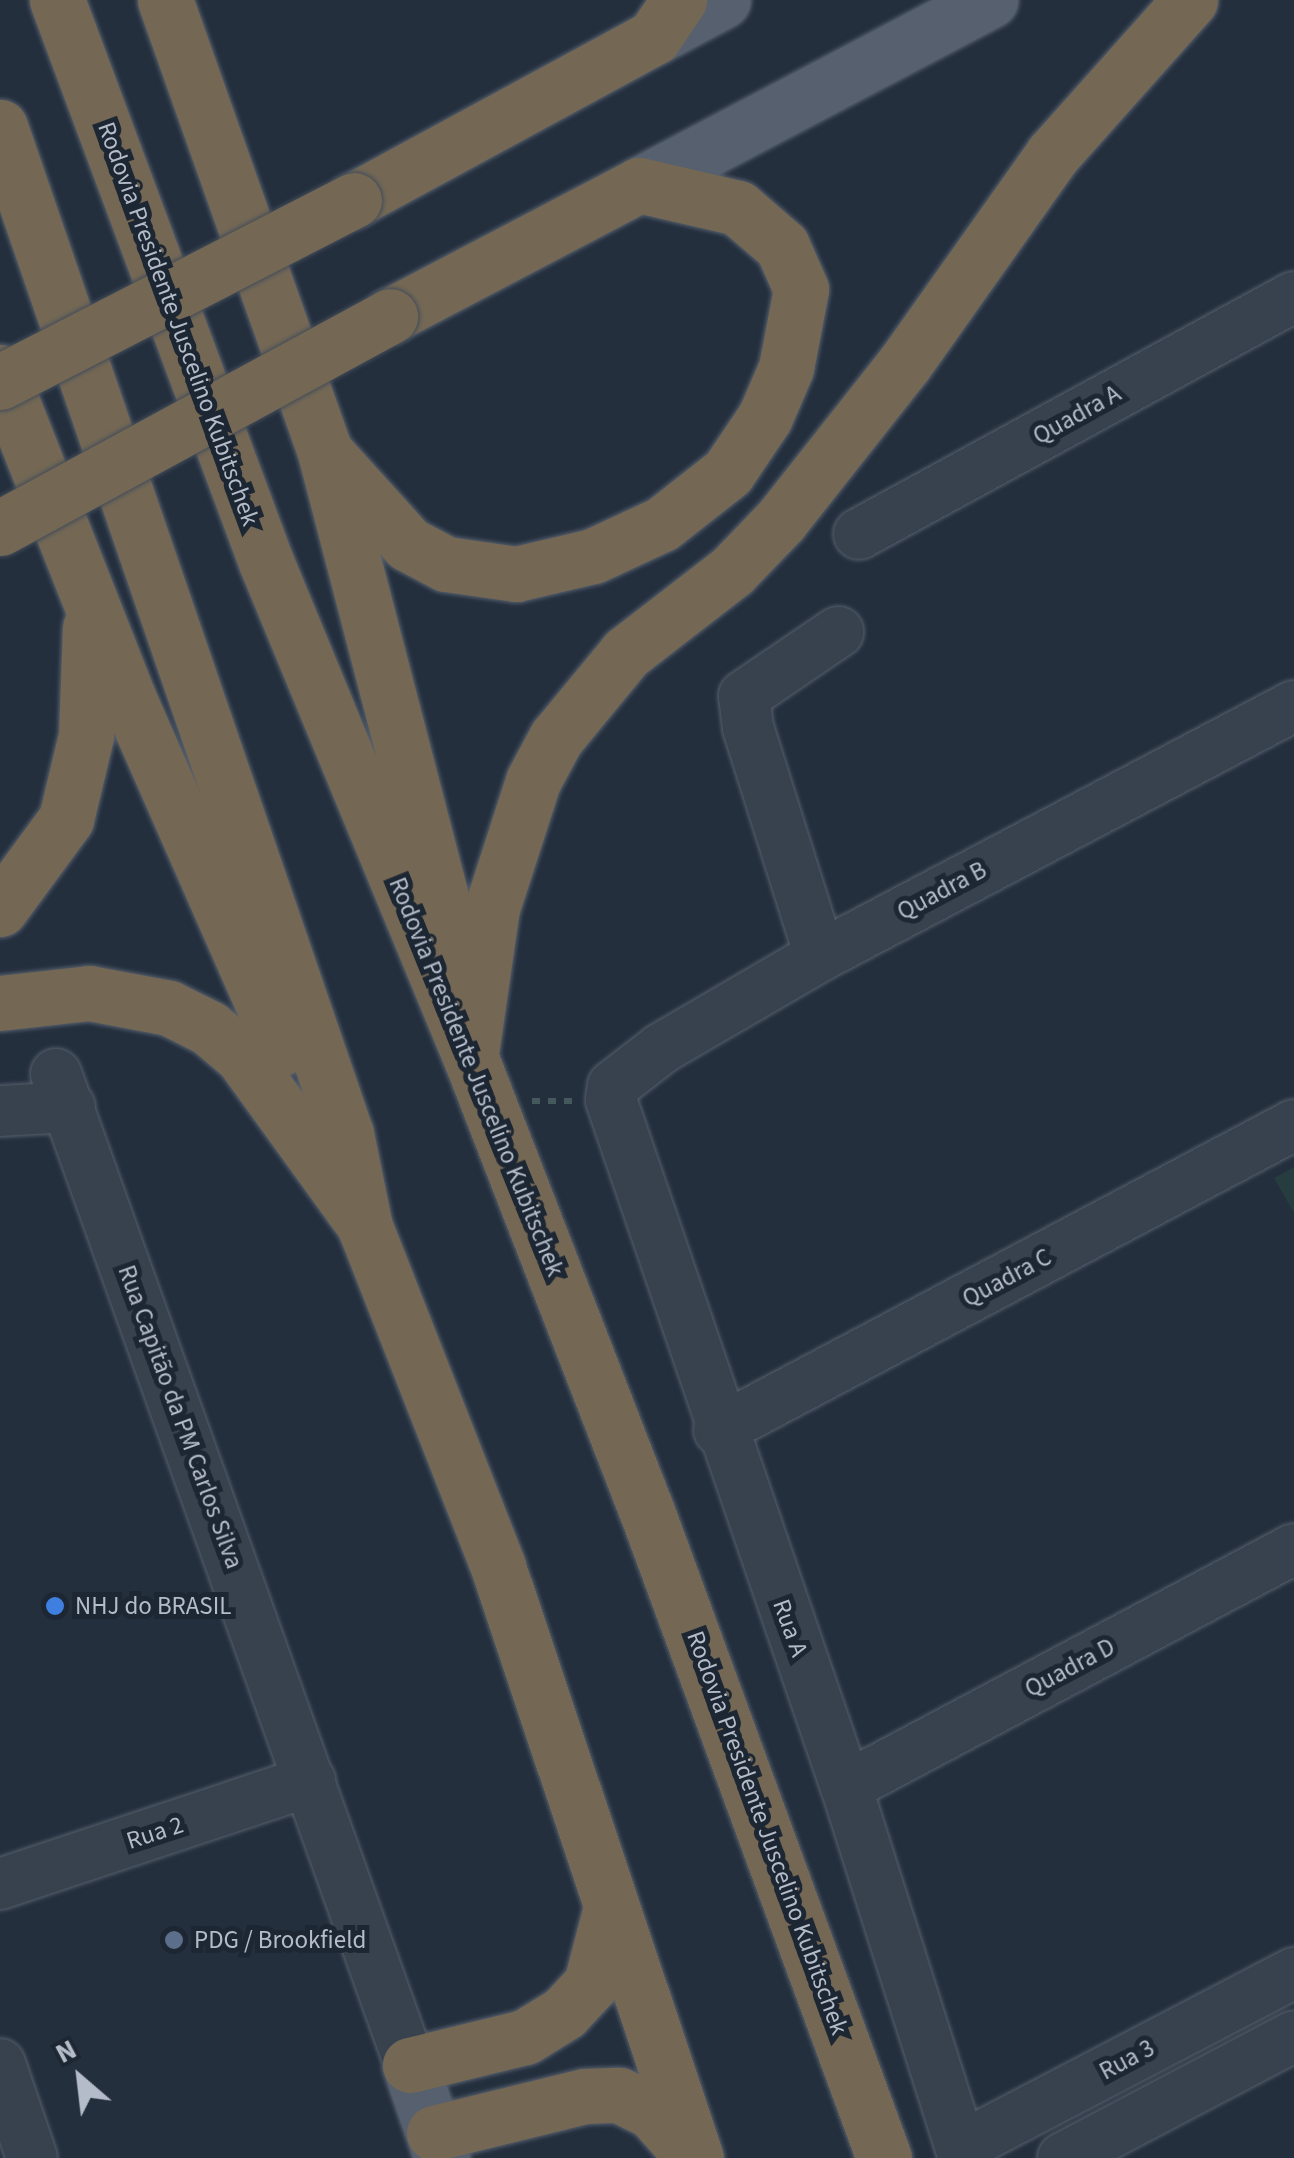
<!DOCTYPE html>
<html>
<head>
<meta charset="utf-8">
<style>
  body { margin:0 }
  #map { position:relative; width:1294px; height:2158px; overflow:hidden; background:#242f3e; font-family:"Source Sans 3",sans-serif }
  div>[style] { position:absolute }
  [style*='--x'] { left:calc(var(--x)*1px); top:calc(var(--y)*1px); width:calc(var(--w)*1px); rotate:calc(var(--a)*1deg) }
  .green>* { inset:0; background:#263c3f }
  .path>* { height:6px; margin-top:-3px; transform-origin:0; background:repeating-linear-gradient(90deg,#44595c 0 8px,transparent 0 16px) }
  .roads { filter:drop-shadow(0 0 2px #565f6c) drop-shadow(0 0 2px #565f6c) }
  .minor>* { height:50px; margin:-25px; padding:0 25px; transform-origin:25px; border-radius:25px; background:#38414e }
  .major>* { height:55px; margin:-27.5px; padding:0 27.5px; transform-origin:27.5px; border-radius:27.5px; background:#56606e }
  .highway>* { height:55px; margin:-27.5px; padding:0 27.5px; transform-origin:27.5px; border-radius:27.5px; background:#746855 }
  .bridges { filter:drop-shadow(0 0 2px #434c59) drop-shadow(0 0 2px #434c59) }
  .highway-bridge>* { height:55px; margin:-27.5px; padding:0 27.5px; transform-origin:27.5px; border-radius:27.5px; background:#746855 }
  .dots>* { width:28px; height:28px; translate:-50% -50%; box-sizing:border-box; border:5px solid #1d2633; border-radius:50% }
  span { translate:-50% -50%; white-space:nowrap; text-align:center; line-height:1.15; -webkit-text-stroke:10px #1d2633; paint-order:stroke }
  .street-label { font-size:25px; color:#b4bcc9 }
  .poi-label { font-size:25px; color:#b4bcc9 }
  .left { translate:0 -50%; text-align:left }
  .north { position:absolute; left:30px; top:2028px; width:100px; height:100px; -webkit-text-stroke:8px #1d2633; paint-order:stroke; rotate:332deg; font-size:28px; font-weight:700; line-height:40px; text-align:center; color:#b4bcc9 }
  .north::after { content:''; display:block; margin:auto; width:35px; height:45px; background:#b4bcc9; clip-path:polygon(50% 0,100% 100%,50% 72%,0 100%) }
</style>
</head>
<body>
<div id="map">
  <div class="green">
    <div style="clip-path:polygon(1294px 1167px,1294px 1213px,1274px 1178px)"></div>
  </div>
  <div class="path">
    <div style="--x:532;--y:1101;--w:43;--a:0"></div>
  </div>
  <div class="roads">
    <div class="minor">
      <div style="--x:859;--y:534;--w:495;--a:-28.6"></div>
      <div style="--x:820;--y:956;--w:239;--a:-107.5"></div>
      <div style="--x:748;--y:728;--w:32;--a:-97"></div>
      <div style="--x:744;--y:696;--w:114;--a:-34.2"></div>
      <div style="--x:56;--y:1074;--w:1052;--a:70.34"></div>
      <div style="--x:0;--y:1111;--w:70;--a:-3.3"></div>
      <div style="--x:719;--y:1430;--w:651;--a:-27.94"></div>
      <div style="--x:846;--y:1787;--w:507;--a:-27.98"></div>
      <div style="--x:0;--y:1884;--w:327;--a:-18.4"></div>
      <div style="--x:0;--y:2064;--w:99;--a:71.2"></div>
      <div style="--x:961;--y:2147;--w:376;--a:-27.6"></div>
      <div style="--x:964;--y:2158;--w:389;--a:-107.6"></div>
      <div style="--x:846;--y:1787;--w:726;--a:-108.88"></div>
      <div style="--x:611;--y:1100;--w:14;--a:-82"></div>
      <div style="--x:613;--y:1086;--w:62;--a:-37.8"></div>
      <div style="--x:662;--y:1048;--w:183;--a:-30.2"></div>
      <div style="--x:820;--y:956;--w:536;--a:-27.81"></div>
      <div style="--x:1063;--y:2158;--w:261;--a:-27.8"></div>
    </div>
    <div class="major">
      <div style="--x:654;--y:37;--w:78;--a:-28.2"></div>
      <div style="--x:639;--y:185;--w:397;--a:-27.8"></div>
      <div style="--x:410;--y:2065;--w:98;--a:71"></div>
    </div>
    <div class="highway">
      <div style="--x:57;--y:0;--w:600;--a:69.6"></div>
      <div style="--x:266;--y:562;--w:540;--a:67.57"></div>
      <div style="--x:472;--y:1061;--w:481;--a:68.8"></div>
      <div style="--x:646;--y:1509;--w:691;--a:69.86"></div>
      <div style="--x:165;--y:0;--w:479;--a:70.5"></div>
      <div style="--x:325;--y:452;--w:499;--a:75.4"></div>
      <div style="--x:0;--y:127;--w:1065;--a:71.04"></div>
      <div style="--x:346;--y:1134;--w:95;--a:78.5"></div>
      <div style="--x:365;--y:1227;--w:365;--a:68.6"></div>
      <div style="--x:498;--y:1567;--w:623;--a:71.48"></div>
      <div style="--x:354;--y:200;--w:341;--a:-28.5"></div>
      <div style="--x:654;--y:37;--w:45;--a:-56"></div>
      <div style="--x:0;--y:372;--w:349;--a:68.5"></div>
      <div style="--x:128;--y:697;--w:383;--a:66.3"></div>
      <div style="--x:325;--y:452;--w:124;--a:47.9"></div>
      <div style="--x:408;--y:544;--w:43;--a:27.8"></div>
      <div style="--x:446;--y:564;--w:71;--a:8.1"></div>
      <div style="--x:516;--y:574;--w:79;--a:-13.2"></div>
      <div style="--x:593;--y:556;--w:76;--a:-24.9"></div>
      <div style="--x:662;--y:524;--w:84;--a:-38.2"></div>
      <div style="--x:728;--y:472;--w:66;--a:-56.1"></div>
      <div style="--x:765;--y:417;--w:53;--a:-66.8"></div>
      <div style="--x:786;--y:368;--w:80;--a:-79.2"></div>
      <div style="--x:801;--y:289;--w:47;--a:-113.8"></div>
      <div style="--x:782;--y:246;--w:58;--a:-139.2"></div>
      <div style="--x:738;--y:208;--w:102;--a:-166.9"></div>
      <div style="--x:639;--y:185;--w:281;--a:152.3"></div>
      <div style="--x:0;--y:909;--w:112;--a:-53.7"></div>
      <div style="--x:66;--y:819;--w:85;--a:-76.5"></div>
      <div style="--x:86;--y:736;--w:108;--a:-87.9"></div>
      <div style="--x:0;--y:1003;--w:90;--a:-6.4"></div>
      <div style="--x:89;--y:993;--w:81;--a:10.6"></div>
      <div style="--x:169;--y:1008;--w:45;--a:26.6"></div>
      <div style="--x:209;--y:1028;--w:43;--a:40.3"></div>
      <div style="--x:242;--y:1056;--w:198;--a:54.1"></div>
      <div style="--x:471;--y:1053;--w:147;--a:-81.8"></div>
      <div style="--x:492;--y:908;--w:133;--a:-72.1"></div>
      <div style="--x:533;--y:781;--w:49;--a:-61.9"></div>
      <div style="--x:556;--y:738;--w:110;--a:-50.5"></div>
      <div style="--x:626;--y:653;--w:134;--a:-37.7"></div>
      <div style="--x:732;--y:571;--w:71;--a:-46.1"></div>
      <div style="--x:781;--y:520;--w:200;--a:-51.7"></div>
      <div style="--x:905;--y:363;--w:256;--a:-54.7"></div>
      <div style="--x:1053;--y:154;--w:206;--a:-48.3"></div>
      <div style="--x:410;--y:2065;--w:118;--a:-13.7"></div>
      <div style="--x:525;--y:2037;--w:46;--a:-31.6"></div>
      <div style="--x:564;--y:2013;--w:40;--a:-47"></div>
      <div style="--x:591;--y:1984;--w:79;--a:-75.3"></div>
      <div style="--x:434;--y:2133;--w:155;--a:-13.8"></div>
      <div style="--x:585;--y:2096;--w:34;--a:-2"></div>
      <div style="--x:619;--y:2095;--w:37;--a:26"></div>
      <div style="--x:652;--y:2111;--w:56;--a:48.6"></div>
    </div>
  </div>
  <div class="bridges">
    <div class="highway-bridge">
      <div style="--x:0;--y:382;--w:398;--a:-27.2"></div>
      <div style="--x:0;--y:528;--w:444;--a:-28.5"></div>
    </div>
  </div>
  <div class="dots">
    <div style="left:55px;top:1606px;background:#3f7fe0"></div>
    <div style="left:174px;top:1940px;background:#5c6f8a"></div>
  </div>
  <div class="street-label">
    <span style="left:178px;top:324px;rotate:70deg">Rodovia Presidente Juscelino Kubitschek</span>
    <span style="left:1077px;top:415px;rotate:-29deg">Quadra A</span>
    <span style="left:942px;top:891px;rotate:-28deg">Quadra B</span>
    <span style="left:476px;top:1077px;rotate:68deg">Rodovia Presidente Juscelino Kubitschek</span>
    <span style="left:1007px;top:1278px;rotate:-28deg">Quadra C</span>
    <span style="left:180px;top:1417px;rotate:70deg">Rua Capitão da PM Carlos Silva</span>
    <span style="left:790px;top:1628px;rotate:70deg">Rua A</span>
    <span style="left:1070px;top:1668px;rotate:-28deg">Quadra D</span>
    <span style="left:155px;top:1833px;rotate:-18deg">Rua 2</span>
    <span style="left:767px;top:1833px;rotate:70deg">Rodovia Presidente Juscelino Kubitschek</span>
    <span style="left:1127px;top:2060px;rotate:-28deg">Rua 3</span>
  </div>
  <div class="poi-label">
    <span class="left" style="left:75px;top:1606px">NHJ do BRASIL</span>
    <span class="left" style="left:194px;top:1940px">PDG / Brookfield</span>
  </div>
  <div class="north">N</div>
</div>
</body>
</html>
